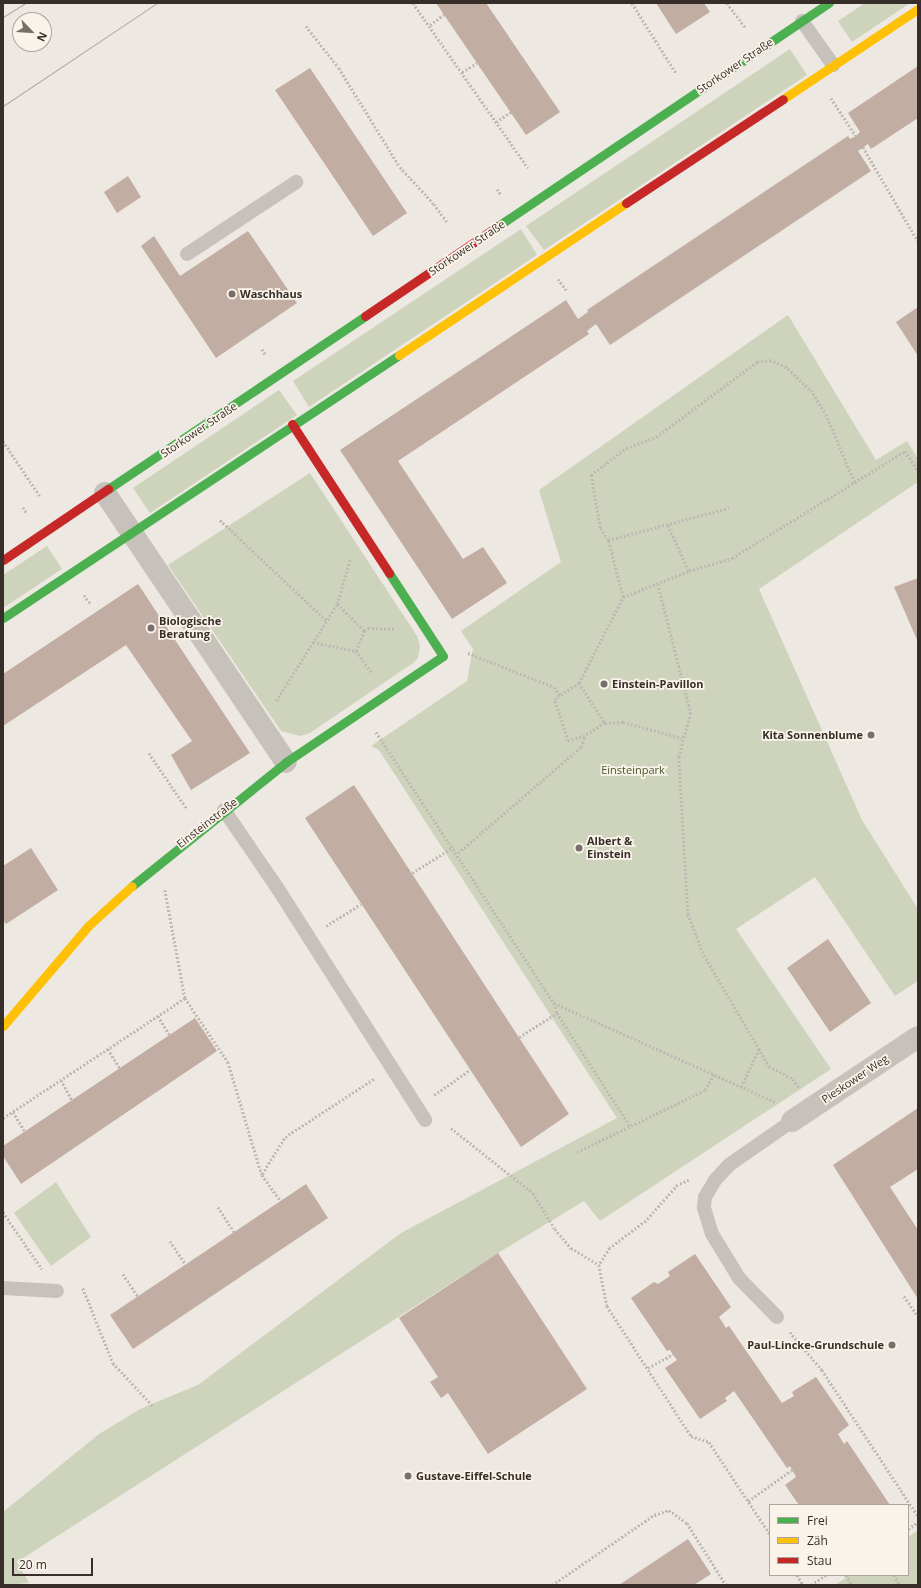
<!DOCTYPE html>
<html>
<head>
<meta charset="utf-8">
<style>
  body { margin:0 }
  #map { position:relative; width:921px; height:1588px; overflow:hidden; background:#eee8e2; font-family:"Open Sans",sans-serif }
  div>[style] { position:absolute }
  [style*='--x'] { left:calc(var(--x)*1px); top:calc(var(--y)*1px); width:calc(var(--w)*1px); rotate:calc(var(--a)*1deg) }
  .green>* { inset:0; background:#ced3bc }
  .building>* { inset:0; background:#c2ada3 }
  .path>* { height:2.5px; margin-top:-1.25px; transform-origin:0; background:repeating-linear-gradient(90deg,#c0b9b3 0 2px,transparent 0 4px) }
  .lane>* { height:14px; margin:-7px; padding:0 7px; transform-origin:7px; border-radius:7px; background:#c7c1bb }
  .street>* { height:22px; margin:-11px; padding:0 11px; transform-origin:11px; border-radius:11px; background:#c7c1bb }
  .fast>* { height:9px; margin:-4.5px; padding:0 4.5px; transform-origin:4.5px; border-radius:4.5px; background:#4caf50 }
  .slow>* { height:9px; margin:-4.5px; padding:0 4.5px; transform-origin:4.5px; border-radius:4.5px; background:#ffc107 }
  .jam>* { height:9px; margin:-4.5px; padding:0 4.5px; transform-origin:4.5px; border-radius:4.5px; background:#c62828 }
  .tram>* { height:1px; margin:-0.5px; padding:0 0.5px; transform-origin:0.5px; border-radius:0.5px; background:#afaaa5 }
  .dots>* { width:11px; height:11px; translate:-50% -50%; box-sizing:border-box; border:2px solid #faf3ea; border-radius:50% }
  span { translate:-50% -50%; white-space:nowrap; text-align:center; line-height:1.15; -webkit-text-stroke:3.5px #faf3ea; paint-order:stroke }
  .street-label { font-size:11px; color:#382e29 }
  .poi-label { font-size:11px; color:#382e29; font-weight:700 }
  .left { translate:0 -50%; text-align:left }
  .right { translate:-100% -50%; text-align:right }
  .park-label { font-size:11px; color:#46572c }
  .frame { position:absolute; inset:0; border:4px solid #382e29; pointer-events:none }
  .legend { position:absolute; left:769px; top:1504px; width:140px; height:72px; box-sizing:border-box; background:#faf3ea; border:1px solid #aca49d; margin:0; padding:5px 7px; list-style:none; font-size:12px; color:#382e29 }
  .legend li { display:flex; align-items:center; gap:8px; height:20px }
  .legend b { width:20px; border:1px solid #aca49d }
  .north { position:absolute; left:12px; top:12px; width:40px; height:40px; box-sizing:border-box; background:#faf3ea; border:1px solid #aca49d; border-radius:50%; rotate:115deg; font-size:11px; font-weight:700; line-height:16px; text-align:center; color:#382e29 }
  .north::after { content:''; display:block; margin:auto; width:14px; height:18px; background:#786f6a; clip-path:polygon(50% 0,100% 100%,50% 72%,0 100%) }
  .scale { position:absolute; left:12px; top:1558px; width:81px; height:18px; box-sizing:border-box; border:2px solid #382e29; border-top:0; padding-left:5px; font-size:12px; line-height:14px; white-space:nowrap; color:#382e29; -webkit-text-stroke:3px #faf3ea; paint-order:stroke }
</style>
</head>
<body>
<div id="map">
  <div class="green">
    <div style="clip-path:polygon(865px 3px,910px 3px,852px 42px,838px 21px)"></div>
    <div style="clip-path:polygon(790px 49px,807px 75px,544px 250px,526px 226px)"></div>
    <div style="clip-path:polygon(521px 229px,537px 255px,309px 407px,293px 381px)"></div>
    <div style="clip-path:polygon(788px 315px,876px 460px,907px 441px,918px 459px,918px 482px,759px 589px,862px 820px,918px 909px,918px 981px,895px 996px,815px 877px,736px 929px,831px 1069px,600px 1221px,584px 1201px,498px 1253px,17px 1562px,29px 1583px,3px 1585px,3px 1512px,99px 1434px,142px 1408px,198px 1385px,401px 1233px,617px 1118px,379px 750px,371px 746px,467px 681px,473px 649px,461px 631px,561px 562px,539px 490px)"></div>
    <div style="clip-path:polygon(279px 390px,297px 415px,150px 513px,133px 488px)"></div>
    <div style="clip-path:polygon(310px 473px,417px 636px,420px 646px,418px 658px,413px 663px,310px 733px,300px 736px,281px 731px,168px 565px)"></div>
    <div style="clip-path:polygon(47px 546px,62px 569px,3px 608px,3px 575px)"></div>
    <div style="clip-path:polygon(56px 1182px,91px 1237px,51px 1266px,14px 1213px)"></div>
    <div style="clip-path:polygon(918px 1530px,918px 1585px,835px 1585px,850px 1575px,908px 1575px,908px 1537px)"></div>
  </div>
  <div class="building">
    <div style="clip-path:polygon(436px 3px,486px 3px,560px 112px,526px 135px)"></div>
    <div style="clip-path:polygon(656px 3px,704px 3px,710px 12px,676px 34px)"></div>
    <div style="clip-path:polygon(918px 66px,918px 118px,871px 149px,868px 144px,858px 151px,871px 171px,610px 345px,596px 324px,587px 331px,589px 334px,398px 461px,463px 559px,483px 547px,507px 583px,452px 619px,340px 450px,566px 300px,578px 319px,588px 312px,587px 310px,848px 136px,850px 139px,856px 136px,860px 132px,848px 113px)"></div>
    <div style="clip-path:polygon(310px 68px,407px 213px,373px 236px,275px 90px)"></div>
    <div style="clip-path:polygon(128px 176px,141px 197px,117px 213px,104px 192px)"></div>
    <div style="clip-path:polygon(248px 231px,297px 303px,216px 358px,141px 246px,154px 236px,180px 276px)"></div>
    <div style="clip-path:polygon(918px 307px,918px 356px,896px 322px)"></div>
    <div style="clip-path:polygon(918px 578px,918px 642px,894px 587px)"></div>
    <div style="clip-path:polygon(138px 584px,250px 753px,191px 790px,171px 755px,192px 741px,126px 645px,3px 726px,3px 674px)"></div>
    <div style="clip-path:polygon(354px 785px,569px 1114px,521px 1147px,305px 818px)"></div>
    <div style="clip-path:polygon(31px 848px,58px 890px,6px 924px,3px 920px,3px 866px)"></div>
    <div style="clip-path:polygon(828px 939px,871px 1003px,830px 1032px,787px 968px)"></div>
    <div style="clip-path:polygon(195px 1018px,217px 1051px,21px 1184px,3px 1156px,3px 1146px)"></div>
    <div style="clip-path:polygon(918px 1108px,918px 1169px,890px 1187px,918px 1230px,918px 1299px,833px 1165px)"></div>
    <div style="clip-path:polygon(306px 1184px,328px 1218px,133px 1349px,110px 1315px)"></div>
    <div style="clip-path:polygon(498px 1253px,587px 1389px,488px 1454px,448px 1393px,441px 1398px,430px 1382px,438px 1377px,399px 1318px)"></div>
    <div style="clip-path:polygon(695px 1254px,731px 1307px,719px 1317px,726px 1328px,729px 1326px,782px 1403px,794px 1396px,792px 1392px,816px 1377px,849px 1425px,838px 1434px,844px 1444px,847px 1441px,890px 1505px,799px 1505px,785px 1485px,796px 1477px,790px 1466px,787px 1468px,734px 1391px,725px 1398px,727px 1401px,700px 1419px,665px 1368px,677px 1360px,670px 1350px,667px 1351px,631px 1298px,654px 1282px,658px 1284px,670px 1276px,668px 1272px)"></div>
    <div style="clip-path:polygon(688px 1539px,711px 1574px,694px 1585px,619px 1585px)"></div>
  </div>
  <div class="path">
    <div style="--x:413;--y:3;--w:201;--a:55.1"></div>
    <div style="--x:632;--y:3;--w:83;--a:57.8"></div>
    <div style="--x:727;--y:3;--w:30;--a:53"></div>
    <div style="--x:430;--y:25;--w:18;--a:-38"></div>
    <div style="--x:306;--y:26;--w:53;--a:51.8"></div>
    <div style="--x:339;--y:68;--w:116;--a:58.4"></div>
    <div style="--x:400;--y:167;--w:50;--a:47.4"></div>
    <div style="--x:434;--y:204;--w:22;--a:54"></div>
    <div style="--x:462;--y:72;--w:17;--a:-31"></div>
    <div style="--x:831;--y:98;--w:45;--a:56.7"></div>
    <div style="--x:496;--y:122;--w:18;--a:-34"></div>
    <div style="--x:863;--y:147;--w:109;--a:59.7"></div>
    <div style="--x:497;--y:189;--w:7;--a:56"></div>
    <div style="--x:558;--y:279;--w:15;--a:53"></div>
    <div style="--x:262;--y:349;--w:6;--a:59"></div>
    <div style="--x:3;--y:441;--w:66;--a:56.1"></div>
    <div style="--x:23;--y:507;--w:8;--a:60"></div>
    <div style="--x:220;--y:520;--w:147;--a:43.3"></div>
    <div style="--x:668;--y:525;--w:51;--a:65.5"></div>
    <div style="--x:608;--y:540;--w:125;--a:-14.8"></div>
    <div style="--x:658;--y:584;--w:133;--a:75.7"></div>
    <div style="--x:691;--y:713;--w:46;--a:105.3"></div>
    <div style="--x:679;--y:757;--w:157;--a:86.7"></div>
    <div style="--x:688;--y:914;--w:44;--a:68.7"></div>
    <div style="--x:704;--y:955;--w:129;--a:59.6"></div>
    <div style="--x:769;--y:1066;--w:27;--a:28"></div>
    <div style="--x:793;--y:1079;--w:11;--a:56"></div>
    <div style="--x:84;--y:595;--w:12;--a:55"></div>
    <div style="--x:623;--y:597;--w:59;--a:-104.7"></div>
    <div style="--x:608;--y:540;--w:14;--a:-124"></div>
    <div style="--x:600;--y:528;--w:54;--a:-99.6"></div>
    <div style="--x:591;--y:475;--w:44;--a:-37.6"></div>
    <div style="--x:626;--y:448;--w:32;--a:-20"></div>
    <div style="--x:656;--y:437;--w:126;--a:-36.6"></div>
    <div style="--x:757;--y:362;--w:13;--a:-9"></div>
    <div style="--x:770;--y:360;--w:16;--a:22"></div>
    <div style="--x:785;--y:366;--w:35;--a:43"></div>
    <div style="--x:811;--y:390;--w:28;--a:58"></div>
    <div style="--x:826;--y:414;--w:75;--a:67.2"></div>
    <div style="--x:364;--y:631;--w:5;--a:-37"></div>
    <div style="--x:368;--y:628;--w:28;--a:2"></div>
    <div style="--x:313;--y:642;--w:44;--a:11.8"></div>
    <div style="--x:356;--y:651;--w:22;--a:-68"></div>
    <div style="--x:364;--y:631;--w:38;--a:-135"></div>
    <div style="--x:356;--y:651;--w:27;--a:54"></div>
    <div style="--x:468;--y:653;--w:92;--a:21.6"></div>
    <div style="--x:554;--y:687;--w:10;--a:53"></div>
    <div style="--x:579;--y:683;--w:48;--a:57"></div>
    <div style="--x:605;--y:723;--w:18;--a:-3"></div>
    <div style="--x:623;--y:722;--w:61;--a:15.2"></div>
    <div style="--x:276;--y:701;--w:115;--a:-57.8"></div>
    <div style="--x:337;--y:604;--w:46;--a:-73.5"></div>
    <div style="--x:605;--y:723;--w:24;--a:147"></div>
    <div style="--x:585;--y:736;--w:18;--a:164"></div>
    <div style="--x:568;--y:741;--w:44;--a:-108.4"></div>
    <div style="--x:554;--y:699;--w:30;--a:-33"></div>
    <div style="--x:579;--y:683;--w:97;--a:-62.9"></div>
    <div style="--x:623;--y:597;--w:71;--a:-21.5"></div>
    <div style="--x:689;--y:571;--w:45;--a:-16.8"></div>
    <div style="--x:732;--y:558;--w:203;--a:-31.7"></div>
    <div style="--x:905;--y:451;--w:23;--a:56"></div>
    <div style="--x:376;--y:732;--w:324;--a:56.7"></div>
    <div style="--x:554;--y:1003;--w:242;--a:24.1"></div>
    <div style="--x:149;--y:753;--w:68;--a:55.8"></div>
    <div style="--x:458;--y:853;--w:162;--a:-40.8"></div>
    <div style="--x:581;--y:747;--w:12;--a:-70"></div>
    <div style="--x:412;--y:873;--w:49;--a:-32.4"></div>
    <div style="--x:165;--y:890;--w:110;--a:79.5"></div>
    <div style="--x:185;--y:998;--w:77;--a:56.1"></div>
    <div style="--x:228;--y:1062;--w:118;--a:73.3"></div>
    <div style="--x:262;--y:1175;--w:32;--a:54"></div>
    <div style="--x:326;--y:926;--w:41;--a:-32.2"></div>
    <div style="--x:554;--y:1003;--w:10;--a:73"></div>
    <div style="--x:557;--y:1013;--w:135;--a:57.1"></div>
    <div style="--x:158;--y:1016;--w:22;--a:58"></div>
    <div style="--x:519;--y:1037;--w:45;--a:-32.3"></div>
    <div style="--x:108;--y:1049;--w:22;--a:58"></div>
    <div style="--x:61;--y:1080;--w:23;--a:61"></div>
    <div style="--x:741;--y:1087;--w:42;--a:-64.7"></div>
    <div style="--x:434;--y:1095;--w:44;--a:-34.8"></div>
    <div style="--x:13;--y:1112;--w:22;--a:58"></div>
    <div style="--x:3;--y:1118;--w:218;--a:-33.4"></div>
    <div style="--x:451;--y:1128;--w:105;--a:38.4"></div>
    <div style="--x:533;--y:1193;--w:42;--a:58.6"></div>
    <div style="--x:555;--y:1229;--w:25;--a:50"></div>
    <div style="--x:571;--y:1248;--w:33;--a:31"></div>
    <div style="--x:577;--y:1152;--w:142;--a:-25.8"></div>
    <div style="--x:705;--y:1090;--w:18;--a:-61"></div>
    <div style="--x:262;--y:1174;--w:44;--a:-58.1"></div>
    <div style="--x:285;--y:1137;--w:108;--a:-33.2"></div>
    <div style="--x:689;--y:1180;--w:12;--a:156"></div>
    <div style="--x:678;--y:1185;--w:48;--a:131.6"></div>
    <div style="--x:646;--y:1221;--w:45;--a:143.1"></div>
    <div style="--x:610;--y:1248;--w:20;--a:123"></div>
    <div style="--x:599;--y:1265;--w:42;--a:79"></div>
    <div style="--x:607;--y:1306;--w:155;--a:57.1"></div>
    <div style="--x:691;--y:1436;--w:19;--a:18"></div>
    <div style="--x:709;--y:1442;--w:110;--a:56.5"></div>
    <div style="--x:218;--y:1207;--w:30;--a:57"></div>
    <div style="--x:3;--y:1212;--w:69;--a:55.6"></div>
    <div style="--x:170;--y:1241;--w:29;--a:56"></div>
    <div style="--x:123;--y:1274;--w:27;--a:56"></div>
    <div style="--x:83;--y:1288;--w:81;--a:68.2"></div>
    <div style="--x:113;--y:1363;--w:60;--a:47"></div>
    <div style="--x:904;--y:1296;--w:24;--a:55"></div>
    <div style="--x:790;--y:1332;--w:50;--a:49.9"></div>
    <div style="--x:822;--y:1370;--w:175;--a:56.7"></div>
    <div style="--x:648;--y:1368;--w:29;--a:-29"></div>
    <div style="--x:748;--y:1501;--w:54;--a:-35.2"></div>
    <div style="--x:908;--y:1529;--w:12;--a:-35"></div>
    <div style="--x:797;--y:1575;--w:12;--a:59"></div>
    <div style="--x:846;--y:1575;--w:12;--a:59"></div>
    <div style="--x:894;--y:1575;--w:12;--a:59"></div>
    <div style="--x:552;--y:1585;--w:124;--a:-34.5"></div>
    <div style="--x:654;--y:1515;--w:16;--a:-18"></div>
    <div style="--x:669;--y:1510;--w:22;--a:36"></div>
    <div style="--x:687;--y:1523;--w:73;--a:57.8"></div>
    <div style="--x:811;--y:1585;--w:18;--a:-34"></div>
  </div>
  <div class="lane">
    <div style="--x:802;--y:21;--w:54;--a:54.8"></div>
    <div style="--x:187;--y:254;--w:131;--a:-33.4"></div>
    <div style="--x:224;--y:810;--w:96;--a:55.6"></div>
    <div style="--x:278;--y:889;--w:274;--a:57.5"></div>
    <div style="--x:3;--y:1288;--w:54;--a:3.2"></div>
    <div style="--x:777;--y:1317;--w:54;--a:-134.3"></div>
    <div style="--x:739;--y:1278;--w:52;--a:-121.5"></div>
    <div style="--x:712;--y:1234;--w:28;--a:-107"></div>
    <div style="--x:704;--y:1207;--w:10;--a:-84"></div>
    <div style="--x:705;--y:1197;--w:21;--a:-59"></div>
    <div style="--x:716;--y:1179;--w:19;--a:-47"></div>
    <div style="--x:729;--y:1165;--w:77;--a:-34.9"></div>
  </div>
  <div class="street">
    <div style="--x:105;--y:493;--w:324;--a:56.1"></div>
    <div style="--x:792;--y:1121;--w:151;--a:-33.7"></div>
  </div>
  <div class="fast">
    <div style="--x:498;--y:226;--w:399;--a:-34"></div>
    <div style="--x:108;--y:489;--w:310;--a:-33.9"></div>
    <div style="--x:3;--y:618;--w:475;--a:-33.6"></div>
    <div style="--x:132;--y:886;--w:198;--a:-38.8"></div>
    <div style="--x:286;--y:762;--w:189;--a:-34"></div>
    <div style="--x:443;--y:656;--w:99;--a:-123"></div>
  </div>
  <div class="slow">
    <div style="--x:783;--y:99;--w:162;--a:-33.7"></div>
    <div style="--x:399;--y:355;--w:273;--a:-33.8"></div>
    <div style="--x:3;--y:1026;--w:131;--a:-49.6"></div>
    <div style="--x:88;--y:926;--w:59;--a:-42.3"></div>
  </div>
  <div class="jam">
    <div style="--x:626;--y:203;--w:188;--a:-33.5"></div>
    <div style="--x:365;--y:316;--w:161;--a:-34.1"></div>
    <div style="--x:292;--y:424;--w:178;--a:56.9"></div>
    <div style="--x:3;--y:560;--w:127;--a:-34.1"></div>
  </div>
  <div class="tram">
    <div style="--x:3;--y:17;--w:26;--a:-32"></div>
    <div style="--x:3;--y:106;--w:185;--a:-33.8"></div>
  </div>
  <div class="dots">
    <div style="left:232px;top:294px;background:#786f6a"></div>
    <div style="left:151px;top:628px;background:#786f6a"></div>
    <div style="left:604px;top:684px;background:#786f6a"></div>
    <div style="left:871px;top:735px;background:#786f6a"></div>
    <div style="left:579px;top:848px;background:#786f6a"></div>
    <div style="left:892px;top:1345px;background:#786f6a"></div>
    <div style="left:408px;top:1476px;background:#786f6a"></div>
  </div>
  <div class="street-label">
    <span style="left:735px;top:66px;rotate:-34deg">Storkower Straße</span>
    <span style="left:467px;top:248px;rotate:-34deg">Storkower Straße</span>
    <span style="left:199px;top:430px;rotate:-34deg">Storkower Straße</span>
    <span style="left:207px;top:823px;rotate:-38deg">Einsteinstraße</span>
    <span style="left:855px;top:1079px;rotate:-34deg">Pieskower Weg</span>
  </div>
  <div class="poi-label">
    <span class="left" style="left:240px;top:294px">Waschhaus</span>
    <span class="left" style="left:159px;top:628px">Biologische<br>Beratung</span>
    <span class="left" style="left:612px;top:684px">Einstein-Pavillon</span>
    <span class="right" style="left:863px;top:735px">Kita Sonnenblume</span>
    <span class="left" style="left:587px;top:848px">Albert &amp;<br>Einstein</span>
    <span class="right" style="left:884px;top:1345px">Paul-Lincke-Grundschule</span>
    <span class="left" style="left:416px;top:1476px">Gustave-Eiffel-Schule</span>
  </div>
  <div class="park-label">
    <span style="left:633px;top:770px">Einsteinpark</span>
  </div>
  <div class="frame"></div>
  <ul class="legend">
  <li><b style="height:5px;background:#4caf50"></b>Frei</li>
  <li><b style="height:5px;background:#ffc107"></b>Zäh</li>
  <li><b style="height:5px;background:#c62828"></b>Stau</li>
  </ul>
  <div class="north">N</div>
  <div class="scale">20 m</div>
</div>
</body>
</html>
